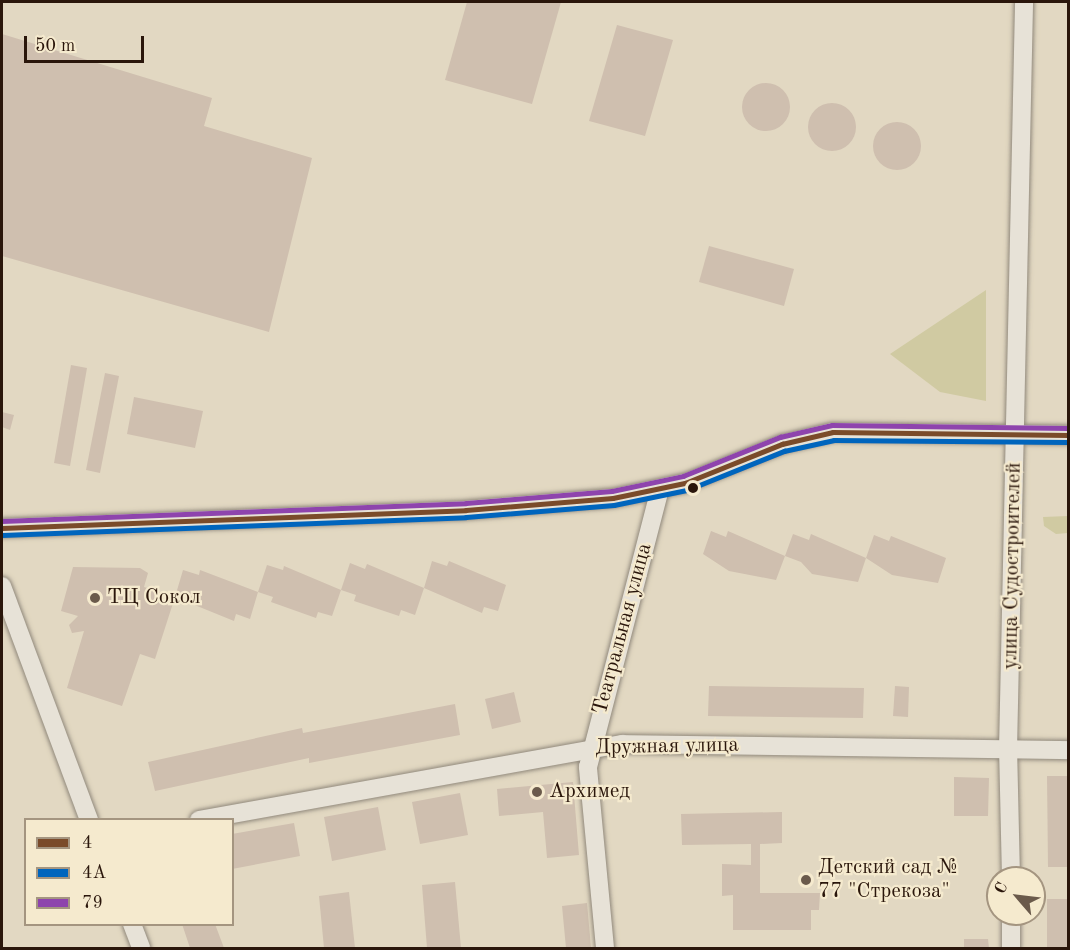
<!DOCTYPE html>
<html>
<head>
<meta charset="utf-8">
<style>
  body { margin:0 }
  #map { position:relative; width:1070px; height:950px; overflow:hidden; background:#e2d8c2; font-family:"Old Standard TT",serif }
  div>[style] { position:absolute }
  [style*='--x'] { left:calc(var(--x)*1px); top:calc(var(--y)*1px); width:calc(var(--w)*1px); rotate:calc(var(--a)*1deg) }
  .green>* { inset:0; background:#d0caa2 }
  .building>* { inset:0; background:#cfbfaf }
  .round { border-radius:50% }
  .roads { filter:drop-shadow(0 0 2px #91897c) drop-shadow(0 0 2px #91897c) }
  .minor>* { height:18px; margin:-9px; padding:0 9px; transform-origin:9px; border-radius:9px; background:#e7e2d7 }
  .bus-1>* { height:4.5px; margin:-2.25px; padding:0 2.25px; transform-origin:2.25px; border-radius:2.25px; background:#7a4b2a }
  .bus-2>* { height:4.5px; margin:-2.25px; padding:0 2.25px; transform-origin:2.25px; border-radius:2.25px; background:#0065bd }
  .bus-3>* { height:4.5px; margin:-2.25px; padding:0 2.25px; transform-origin:2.25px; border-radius:2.25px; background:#8e44ad }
  .dots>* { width:16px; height:16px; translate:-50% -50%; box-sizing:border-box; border:3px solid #f5eace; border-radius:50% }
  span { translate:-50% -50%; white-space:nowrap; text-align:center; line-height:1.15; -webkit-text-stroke:4.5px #f5eace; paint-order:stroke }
  .street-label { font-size:21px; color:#2a160b }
  .poi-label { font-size:21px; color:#2a160b }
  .left { translate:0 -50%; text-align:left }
  .frame { position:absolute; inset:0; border:3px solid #2a160b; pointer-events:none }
  .legend { position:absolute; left:24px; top:818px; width:210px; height:108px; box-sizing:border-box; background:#f5eace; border:2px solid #a49580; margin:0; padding:8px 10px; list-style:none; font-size:18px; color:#2a160b }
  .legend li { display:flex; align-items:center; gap:12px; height:30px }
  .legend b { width:30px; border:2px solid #a49580 }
  .north { position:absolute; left:986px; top:866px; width:60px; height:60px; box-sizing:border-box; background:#f5eace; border:2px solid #a49580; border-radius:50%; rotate:298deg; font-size:16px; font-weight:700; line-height:24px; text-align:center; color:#2a160b }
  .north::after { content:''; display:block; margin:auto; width:21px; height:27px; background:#6a5a4b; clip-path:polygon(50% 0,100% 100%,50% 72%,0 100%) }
  .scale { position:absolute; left:24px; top:36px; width:120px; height:27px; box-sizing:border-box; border:3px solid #2a160b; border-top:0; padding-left:8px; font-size:18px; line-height:21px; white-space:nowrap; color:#2a160b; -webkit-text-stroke:4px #f5eace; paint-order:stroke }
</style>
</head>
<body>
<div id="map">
  <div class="green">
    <div style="clip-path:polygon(986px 290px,986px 401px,940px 392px,890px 354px)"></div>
    <div style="clip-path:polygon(1068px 516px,1068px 533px,1056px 534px,1044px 526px,1043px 517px)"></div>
  </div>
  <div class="building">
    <div style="clip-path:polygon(467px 2px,561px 2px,532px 104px,445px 80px)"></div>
    <div style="clip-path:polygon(617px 25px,673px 40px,645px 136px,589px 121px)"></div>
    <div style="clip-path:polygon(2px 34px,212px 98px,204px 126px,312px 158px,269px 332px,2px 256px)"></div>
    <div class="round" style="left:742px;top:83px;width:48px;height:48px"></div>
    <div class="round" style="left:808px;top:103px;width:48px;height:48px"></div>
    <div class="round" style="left:873px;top:122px;width:48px;height:48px"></div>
    <div style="clip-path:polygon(709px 246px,794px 269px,784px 306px,699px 282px)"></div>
    <div style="clip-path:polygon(71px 365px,87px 368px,70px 466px,54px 463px)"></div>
    <div style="clip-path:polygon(105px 373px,119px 376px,100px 473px,86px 470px)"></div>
    <div style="clip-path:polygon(134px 397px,203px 411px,195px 448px,127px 434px)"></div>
    <div style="clip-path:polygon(2px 412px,14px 415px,10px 430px,2px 427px)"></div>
    <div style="clip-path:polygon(711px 531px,726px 537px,728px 531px,785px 556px,776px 580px,729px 571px,703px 554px)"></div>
    <div style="clip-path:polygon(793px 534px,809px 540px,811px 534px,866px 558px,858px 582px,812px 574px,801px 562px,785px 556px)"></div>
    <div style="clip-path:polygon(874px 535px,889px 541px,891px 536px,946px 558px,938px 583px,892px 575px,866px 558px)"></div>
    <div style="clip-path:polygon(432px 561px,447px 566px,449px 561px,506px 585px,498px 611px,484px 607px,482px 613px,424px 588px)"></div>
    <div style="clip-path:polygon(350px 563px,365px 569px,367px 564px,424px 588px,415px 615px,401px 610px,399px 616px,354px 601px,356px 595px,341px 590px)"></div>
    <div style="clip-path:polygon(267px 565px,283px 570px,284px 566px,341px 590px,332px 616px,318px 612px,316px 618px,271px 602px,273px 597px,258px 592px)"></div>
    <div style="clip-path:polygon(73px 567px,140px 568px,148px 573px,144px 587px,175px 597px,155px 659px,140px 654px,122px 706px,67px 688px,84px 631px,72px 633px,69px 625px,78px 616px,61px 611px)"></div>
    <div style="clip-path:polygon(183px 570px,199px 575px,200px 570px,258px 592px,250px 619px,236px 614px,234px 621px,175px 597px)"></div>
    <div style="clip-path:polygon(709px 686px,864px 688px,863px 718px,708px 716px)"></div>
    <div style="clip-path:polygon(895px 686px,909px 687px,908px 717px,893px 716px)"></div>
    <div style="clip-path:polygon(514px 692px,521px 722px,492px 729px,485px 699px)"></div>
    <div style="clip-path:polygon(455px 704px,460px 735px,309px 763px,309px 758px,155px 791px,148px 762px,302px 728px,303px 733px)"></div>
    <div style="clip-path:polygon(1047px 776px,1068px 776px,1068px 867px,1048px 867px)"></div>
    <div style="clip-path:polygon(954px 777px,989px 778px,988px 816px,954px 816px)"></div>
    <div style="clip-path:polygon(573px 782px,579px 855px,547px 858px,543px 812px,499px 816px,497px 789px)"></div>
    <div style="clip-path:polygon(460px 793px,468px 835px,420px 844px,412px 802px)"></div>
    <div style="clip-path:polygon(378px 807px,386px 850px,332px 861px,324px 817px)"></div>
    <div style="clip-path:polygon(782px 812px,782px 843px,760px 844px,760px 893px,820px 893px,819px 910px,811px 910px,811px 930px,733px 930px,733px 895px,722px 896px,722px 864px,751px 865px,751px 844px,682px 845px,681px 814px)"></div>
    <div style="clip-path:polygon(294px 823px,300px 856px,232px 869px,232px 834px)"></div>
    <div style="clip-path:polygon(455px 882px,461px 948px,427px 948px,422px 885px)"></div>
    <div style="clip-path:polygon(349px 892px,355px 948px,324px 948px,319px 896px)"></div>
    <div style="clip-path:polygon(1047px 899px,1068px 899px,1068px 948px,1047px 948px)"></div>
    <div style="clip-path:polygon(587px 903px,591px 948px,566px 948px,562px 906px)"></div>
    <div style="clip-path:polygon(182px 924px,215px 924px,224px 948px,190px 948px)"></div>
    <div style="clip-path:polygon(964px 939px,988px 939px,989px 948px,964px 948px)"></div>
  </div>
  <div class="roads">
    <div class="minor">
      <div style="--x:2;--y:528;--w:464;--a:-2.2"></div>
      <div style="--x:466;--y:510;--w:147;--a:-4.7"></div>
      <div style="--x:613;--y:498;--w:74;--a:-11.8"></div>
      <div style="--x:685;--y:483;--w:105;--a:-21.9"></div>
      <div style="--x:782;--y:444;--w:52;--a:-13.2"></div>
      <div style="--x:833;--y:432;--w:235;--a:0.7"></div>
      <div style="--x:2;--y:586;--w:250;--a:69.6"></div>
      <div style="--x:199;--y:820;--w:430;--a:-10.2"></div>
      <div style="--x:622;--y:744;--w:446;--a:0.8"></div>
      <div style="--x:1011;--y:878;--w:128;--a:-91.3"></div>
      <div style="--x:1008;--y:750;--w:748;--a:-88.77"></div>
      <div style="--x:1011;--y:914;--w:34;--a:90"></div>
      <div style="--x:132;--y:924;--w:26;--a:69"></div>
      <div style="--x:605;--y:948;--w:182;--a:-95.4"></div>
      <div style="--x:588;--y:767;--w:287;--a:-75.5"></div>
    </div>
  </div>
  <div class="bus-1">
    <div style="--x:2;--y:528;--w:464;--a:-2.2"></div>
    <div style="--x:466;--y:510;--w:147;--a:-4.7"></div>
    <div style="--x:613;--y:498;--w:74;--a:-11.8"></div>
    <div style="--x:685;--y:483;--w:105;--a:-21.9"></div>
    <div style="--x:782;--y:444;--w:52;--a:-13.2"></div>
    <div style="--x:833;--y:432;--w:235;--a:0.7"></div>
  </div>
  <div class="bus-2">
    <div style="--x:2;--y:535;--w:464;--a:-2.2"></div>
    <div style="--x:466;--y:517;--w:148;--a:-4.6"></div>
    <div style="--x:614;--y:505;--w:75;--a:-11.6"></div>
    <div style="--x:687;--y:490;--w:105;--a:-21.9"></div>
    <div style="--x:784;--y:451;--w:51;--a:-12.4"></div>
    <div style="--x:834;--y:440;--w:234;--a:0.5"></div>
  </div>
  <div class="bus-3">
    <div style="--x:2;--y:521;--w:464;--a:-2.2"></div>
    <div style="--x:466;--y:503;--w:146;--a:-4.7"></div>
    <div style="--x:612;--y:491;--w:73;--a:-11.9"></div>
    <div style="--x:683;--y:476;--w:105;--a:-21.9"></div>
    <div style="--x:780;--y:437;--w:53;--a:-13"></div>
    <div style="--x:832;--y:425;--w:236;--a:0.7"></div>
  </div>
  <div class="dots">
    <div style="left:693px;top:488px;background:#2a160b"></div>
    <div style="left:95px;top:598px;background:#6a5a4b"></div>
    <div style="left:537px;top:792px;background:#6a5a4b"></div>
    <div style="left:806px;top:880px;background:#6a5a4b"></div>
  </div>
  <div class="street-label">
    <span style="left:1013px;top:566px;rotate:-89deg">улица Судостроителей</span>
    <span style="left:623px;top:629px;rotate:-75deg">Театральная улица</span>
    <span style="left:667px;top:747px;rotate:-1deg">Дружная улица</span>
  </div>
  <div class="poi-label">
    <span class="left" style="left:107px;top:598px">ТЦ Сокол</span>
    <span class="left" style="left:549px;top:792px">Архимед</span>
    <span class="left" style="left:818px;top:880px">Детский сад №<br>77 "Стрекоза"</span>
  </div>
  <div class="frame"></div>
  <ul class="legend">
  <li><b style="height:8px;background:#7a4b2a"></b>4</li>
  <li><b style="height:8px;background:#0065bd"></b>4А</li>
  <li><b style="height:8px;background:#8e44ad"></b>79</li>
  </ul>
  <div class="north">С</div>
  <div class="scale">50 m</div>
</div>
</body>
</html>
